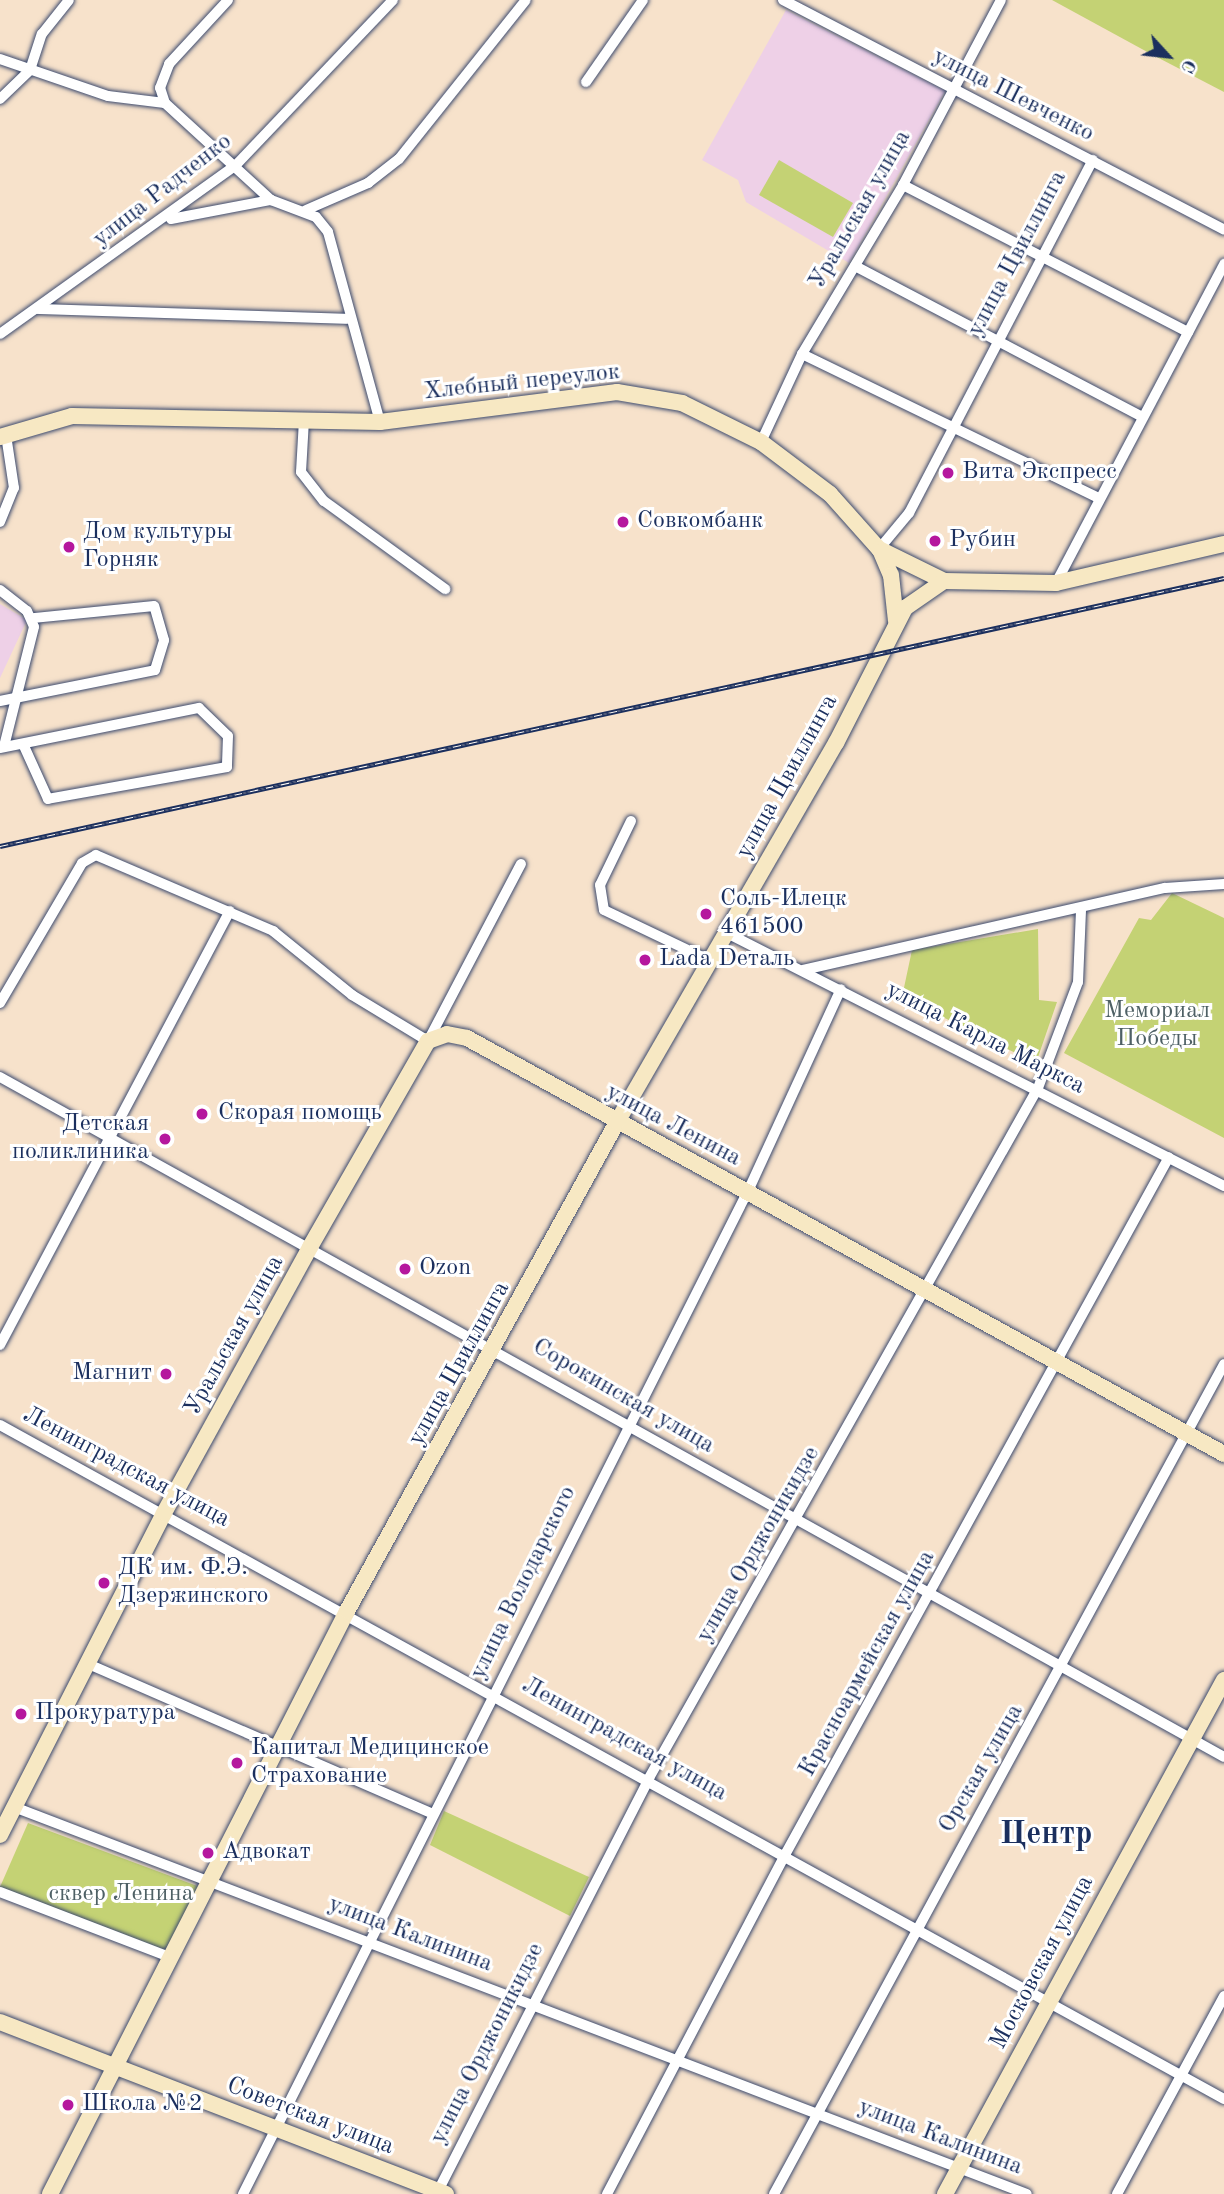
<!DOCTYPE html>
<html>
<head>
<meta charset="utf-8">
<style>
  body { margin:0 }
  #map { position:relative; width:1224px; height:2194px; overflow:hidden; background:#f7e2cb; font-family:"Old Standard TT",serif }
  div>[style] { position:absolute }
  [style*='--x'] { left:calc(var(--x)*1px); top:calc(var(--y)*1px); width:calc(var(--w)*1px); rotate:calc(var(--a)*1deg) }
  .built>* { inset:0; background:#eed0e7 }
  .green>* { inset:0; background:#c4d274 }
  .roads { filter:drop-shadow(0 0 2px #3c4a6e) drop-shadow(0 0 2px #3c4a6e) }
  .street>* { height:10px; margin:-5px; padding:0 5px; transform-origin:5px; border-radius:5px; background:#fff }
  .secondary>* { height:16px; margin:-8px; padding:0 8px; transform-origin:8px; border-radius:8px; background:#f7e8c3 }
  .rail>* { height:5px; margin-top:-2.5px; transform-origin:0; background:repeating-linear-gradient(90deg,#fff 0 8px,#1b2f5e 0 16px); box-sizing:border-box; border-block:2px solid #1b2f5e }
  .dots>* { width:19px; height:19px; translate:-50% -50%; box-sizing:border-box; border:4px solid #fff; border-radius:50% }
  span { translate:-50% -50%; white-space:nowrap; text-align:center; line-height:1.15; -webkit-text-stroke:6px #fff; paint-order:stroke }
  .street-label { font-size:24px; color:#1b2f5e }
  .poi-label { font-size:24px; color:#1b2f5e }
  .left { translate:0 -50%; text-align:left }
  .right { translate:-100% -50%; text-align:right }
  .park-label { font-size:24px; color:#4e6065 }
  .district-label { font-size:32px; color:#1b2f5e; font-weight:700 }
  .north { position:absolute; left:1133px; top:21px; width:70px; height:70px; -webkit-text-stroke:5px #fff; paint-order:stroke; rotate:117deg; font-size:19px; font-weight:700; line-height:28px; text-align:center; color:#1b2f5e }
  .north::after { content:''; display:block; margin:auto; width:24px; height:32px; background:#1b2f5e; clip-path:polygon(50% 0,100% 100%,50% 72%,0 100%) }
</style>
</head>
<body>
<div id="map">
  <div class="built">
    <div style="clip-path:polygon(786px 10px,945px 91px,849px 263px,746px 202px,738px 180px,702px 160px)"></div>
    <div style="clip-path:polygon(0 604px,27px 620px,0 678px)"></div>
  </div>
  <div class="green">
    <div style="clip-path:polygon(1052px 0,1224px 0,1224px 92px,1151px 54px)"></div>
    <div style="clip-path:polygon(779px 160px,853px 203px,833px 237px,759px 195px)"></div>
    <div style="clip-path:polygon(1172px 893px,1224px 918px,1224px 1138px,1064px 1053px,1139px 918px,1151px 920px)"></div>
    <div style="clip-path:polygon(1038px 929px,1039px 1000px,1057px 1002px,1036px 1063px,902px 997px,912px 950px)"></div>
    <div style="clip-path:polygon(444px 1811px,589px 1877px,570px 1916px,430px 1845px)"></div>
    <div style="clip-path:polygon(28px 1823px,200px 1887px,168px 1951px,0 1887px)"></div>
  </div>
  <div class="roads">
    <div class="street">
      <div style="--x:783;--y:0;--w:497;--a:27.5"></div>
      <div style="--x:0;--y:59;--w:114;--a:18.9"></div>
      <div style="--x:108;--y:96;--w:57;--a:7"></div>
      <div style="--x:165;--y:103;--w:144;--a:42.5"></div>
      <div style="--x:271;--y:200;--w:48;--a:20.7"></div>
      <div style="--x:316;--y:217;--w:19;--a:51"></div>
      <div style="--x:328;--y:232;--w:197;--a:74.7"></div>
      <div style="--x:586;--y:82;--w:100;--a:-55.2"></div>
      <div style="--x:0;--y:99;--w:42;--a:-44"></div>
      <div style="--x:30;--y:70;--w:38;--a:-72"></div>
      <div style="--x:42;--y:34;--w:43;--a:-51.5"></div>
      <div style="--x:165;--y:103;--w:16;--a:-108"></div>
      <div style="--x:160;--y:88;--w:26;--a:-69"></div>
      <div style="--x:169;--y:64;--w:87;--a:-47.3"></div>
      <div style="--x:903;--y:185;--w:321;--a:27.3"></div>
      <div style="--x:306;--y:210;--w:68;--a:-23.5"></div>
      <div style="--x:368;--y:183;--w:39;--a:-38"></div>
      <div style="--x:399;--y:159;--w:203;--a:-51.4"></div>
      <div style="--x:171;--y:219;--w:102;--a:-10.8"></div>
      <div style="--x:855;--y:266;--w:325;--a:27.7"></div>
      <div style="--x:37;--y:309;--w:310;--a:1.8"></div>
      <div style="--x:0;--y:334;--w:289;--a:-35.6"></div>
      <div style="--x:235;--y:166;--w:229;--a:-46.4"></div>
      <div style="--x:802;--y:354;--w:331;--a:25.9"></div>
      <div style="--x:304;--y:420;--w:52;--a:93.3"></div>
      <div style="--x:301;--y:472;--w:37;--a:52"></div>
      <div style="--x:324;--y:501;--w:150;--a:36"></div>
      <div style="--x:761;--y:442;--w:97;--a:-65"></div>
      <div style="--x:802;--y:354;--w:197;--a:-59.1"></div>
      <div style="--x:903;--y:185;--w:209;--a:-62.1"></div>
      <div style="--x:0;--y:522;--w:37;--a:-68"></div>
      <div style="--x:14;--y:488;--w:54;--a:-98.6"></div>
      <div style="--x:879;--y:549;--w:47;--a:-50.2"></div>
      <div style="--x:909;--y:513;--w:398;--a:-62.5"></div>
      <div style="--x:1056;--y:583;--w:361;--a:-62.2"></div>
      <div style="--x:0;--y:590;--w:34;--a:38"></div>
      <div style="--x:27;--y:611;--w:17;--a:66"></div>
      <div style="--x:34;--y:627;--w:123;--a:104.1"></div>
      <div style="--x:0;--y:701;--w:158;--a:-11.3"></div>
      <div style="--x:155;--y:670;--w:31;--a:-73"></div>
      <div style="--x:164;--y:640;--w:35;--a:-106"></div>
      <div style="--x:154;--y:606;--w:122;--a:174.3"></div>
      <div style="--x:0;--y:748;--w:203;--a:-11.4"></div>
      <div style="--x:199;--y:708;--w:40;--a:44"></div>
      <div style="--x:228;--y:736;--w:31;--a:92"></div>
      <div style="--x:227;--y:767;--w:182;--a:169.9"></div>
      <div style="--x:48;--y:799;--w:58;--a:-114.4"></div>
      <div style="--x:631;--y:821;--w:71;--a:115.8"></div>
      <div style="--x:600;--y:885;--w:25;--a:81"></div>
      <div style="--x:604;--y:910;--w:116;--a:25.5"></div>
      <div style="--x:725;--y:932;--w:560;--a:26.98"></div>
      <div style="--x:803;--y:970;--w:371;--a:-12.8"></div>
      <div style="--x:1165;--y:888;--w:59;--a:-3.9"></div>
      <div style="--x:0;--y:1003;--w:162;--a:-59.6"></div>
      <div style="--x:82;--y:863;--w:16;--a:-30"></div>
      <div style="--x:96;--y:855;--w:193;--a:23.2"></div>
      <div style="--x:273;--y:931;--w:102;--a:39"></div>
      <div style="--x:352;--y:995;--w:89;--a:31.2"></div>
      <div style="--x:428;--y:1041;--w:200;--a:-62.3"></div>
      <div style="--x:0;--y:1077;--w:1400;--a:29.05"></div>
      <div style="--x:0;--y:1345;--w:491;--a:-62.1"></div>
      <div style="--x:0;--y:1425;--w:1397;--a:28.84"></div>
      <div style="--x:86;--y:1663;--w:378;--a:23.5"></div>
      <div style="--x:14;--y:1807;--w:1084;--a:20.91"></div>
      <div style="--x:0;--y:1892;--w:184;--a:21"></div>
      <div style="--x:438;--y:2191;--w:464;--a:-62.9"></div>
      <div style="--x:649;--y:1778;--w:792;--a:-60.59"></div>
      <div style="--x:1038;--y:1088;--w:113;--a:-69.3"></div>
      <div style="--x:1078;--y:982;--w:72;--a:-87.6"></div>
      <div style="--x:243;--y:2194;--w:1123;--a:-63.28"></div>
      <div style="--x:748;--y:1191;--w:222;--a:-65.3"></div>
      <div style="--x:607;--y:2194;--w:385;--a:-62.3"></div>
      <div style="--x:786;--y:1853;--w:794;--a:-61.18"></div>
      <div style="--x:774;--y:2194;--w:944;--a:-61.53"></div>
      <div style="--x:1117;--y:2194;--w:225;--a:-61.6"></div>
    </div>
    <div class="secondary">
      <div style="--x:0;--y:437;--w:75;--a:-16.3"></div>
      <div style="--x:72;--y:416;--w:308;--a:1.1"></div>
      <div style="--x:380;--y:422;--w:239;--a:-7.2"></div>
      <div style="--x:617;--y:392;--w:66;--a:9.6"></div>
      <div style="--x:682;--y:403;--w:88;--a:26.3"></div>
      <div style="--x:761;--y:442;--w:86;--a:37"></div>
      <div style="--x:830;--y:494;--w:74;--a:48.3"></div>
      <div style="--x:879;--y:549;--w:72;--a:26.2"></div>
      <div style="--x:944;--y:581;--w:112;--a:1"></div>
      <div style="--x:1056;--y:583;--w:172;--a:-13.1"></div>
      <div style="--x:881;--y:552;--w:25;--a:67"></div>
      <div style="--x:891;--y:575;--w:46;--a:83.8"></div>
      <div style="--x:0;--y:1835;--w:361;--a:-63"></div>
      <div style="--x:164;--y:1513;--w:303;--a:-61.2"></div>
      <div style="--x:310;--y:1247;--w:237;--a:-60.2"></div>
      <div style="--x:428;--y:1041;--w:20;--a:-20"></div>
      <div style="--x:447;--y:1034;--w:20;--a:11"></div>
      <div style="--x:467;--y:1038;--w:864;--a:28.79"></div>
      <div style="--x:0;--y:2022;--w:478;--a:21.1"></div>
      <div style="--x:50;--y:2194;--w:654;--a:-63"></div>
      <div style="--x:347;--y:1611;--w:559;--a:-61.09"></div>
      <div style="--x:617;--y:1122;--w:438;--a:-60"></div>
      <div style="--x:836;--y:743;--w:152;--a:-62.9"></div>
      <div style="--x:905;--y:608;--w:47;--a:-34.7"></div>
      <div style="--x:945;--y:2194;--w:585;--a:-61.51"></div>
    </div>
  </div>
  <div class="rail">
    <div style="--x:0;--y:846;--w:1253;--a:-12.35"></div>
  </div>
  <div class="dots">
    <div style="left:948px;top:473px;background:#b5179e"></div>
    <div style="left:623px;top:522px;background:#b5179e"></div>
    <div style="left:935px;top:541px;background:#b5179e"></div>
    <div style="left:69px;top:547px;background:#b5179e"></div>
    <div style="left:706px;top:914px;background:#b5179e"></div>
    <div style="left:645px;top:960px;background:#b5179e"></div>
    <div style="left:202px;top:1114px;background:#b5179e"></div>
    <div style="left:165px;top:1139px;background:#b5179e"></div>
    <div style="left:405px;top:1269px;background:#b5179e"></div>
    <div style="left:166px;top:1374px;background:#b5179e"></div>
    <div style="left:104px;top:1583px;background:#b5179e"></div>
    <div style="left:21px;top:1714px;background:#b5179e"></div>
    <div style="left:237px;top:1763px;background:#b5179e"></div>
    <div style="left:208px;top:1853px;background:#b5179e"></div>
    <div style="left:68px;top:2105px;background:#b5179e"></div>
  </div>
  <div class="street-label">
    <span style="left:1013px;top:96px;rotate:27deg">улица Шевченко</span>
    <span style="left:163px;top:191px;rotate:-38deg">улица Радченко</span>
    <span style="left:861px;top:210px;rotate:-60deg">Уральская улица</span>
    <span style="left:1018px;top:254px;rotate:-62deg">улица Цвиллинга</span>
    <span style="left:522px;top:383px;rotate:-6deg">Хлебный переулок</span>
    <span style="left:788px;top:777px;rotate:-61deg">улица Цвиллинга</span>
    <span style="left:985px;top:1039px;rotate:27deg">улица Карла Маркса</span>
    <span style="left:673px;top:1126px;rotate:28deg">улица Ленина</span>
    <span style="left:235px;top:1336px;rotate:-61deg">Уральская улица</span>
    <span style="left:460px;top:1364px;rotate:-61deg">улица Цвиллинга</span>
    <span style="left:623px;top:1397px;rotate:30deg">Сорокинская улица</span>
    <span style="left:126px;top:1468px;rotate:28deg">Ленинградская улица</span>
    <span style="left:759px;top:1545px;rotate:-60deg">улица Орджоникидзе</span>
    <span style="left:524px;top:1583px;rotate:-64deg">улица Володарского</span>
    <span style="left:868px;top:1664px;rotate:-61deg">Красноармейская улица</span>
    <span style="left:624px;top:1740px;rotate:29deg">Ленинградская улица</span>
    <span style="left:982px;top:1769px;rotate:-60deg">Орская улица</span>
    <span style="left:410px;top:1935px;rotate:21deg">улица Калинина</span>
    <span style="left:1043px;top:1963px;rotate:-62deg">Московская улица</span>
    <span style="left:488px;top:2044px;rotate:-63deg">улица Орджоникидзе</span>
    <span style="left:310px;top:2117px;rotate:21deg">Советская улица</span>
    <span style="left:940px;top:2138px;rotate:21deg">улица Калинина</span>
  </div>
  <div class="poi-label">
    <span class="left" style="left:962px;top:473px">Вита Экспресс</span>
    <span class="left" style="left:637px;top:522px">Совкомбанк</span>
    <span class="left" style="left:83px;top:547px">Дом культуры<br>Горняк</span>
    <span class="left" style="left:949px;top:541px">Рубин</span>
    <span class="left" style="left:720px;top:914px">Соль-Илецк<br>461500</span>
    <span class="left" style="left:659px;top:960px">Lada Dеталь</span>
    <span class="left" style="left:218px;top:1114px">Скорая помощь</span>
    <span class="right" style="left:149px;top:1139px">Детская<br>поликлиника</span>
    <span class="left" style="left:419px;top:1269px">Ozon</span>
    <span class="right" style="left:152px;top:1374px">Магнит</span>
    <span class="left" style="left:118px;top:1583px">ДК им. Ф.Э.<br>Дзержинского</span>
    <span class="left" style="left:35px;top:1714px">Прокуратура</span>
    <span class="left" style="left:251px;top:1763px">Капитал Медицинское<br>Страхование</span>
    <span class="left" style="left:222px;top:1853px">Адвокат</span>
    <span class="left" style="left:82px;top:2105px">Школа №2</span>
  </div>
  <div class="park-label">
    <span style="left:1157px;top:1026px">Мемориал<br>Победы</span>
    <span style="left:121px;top:1895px">сквер Ленина</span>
  </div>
  <div class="district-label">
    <span style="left:1046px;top:1835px">Центр</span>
  </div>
  <div class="north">С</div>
</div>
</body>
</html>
